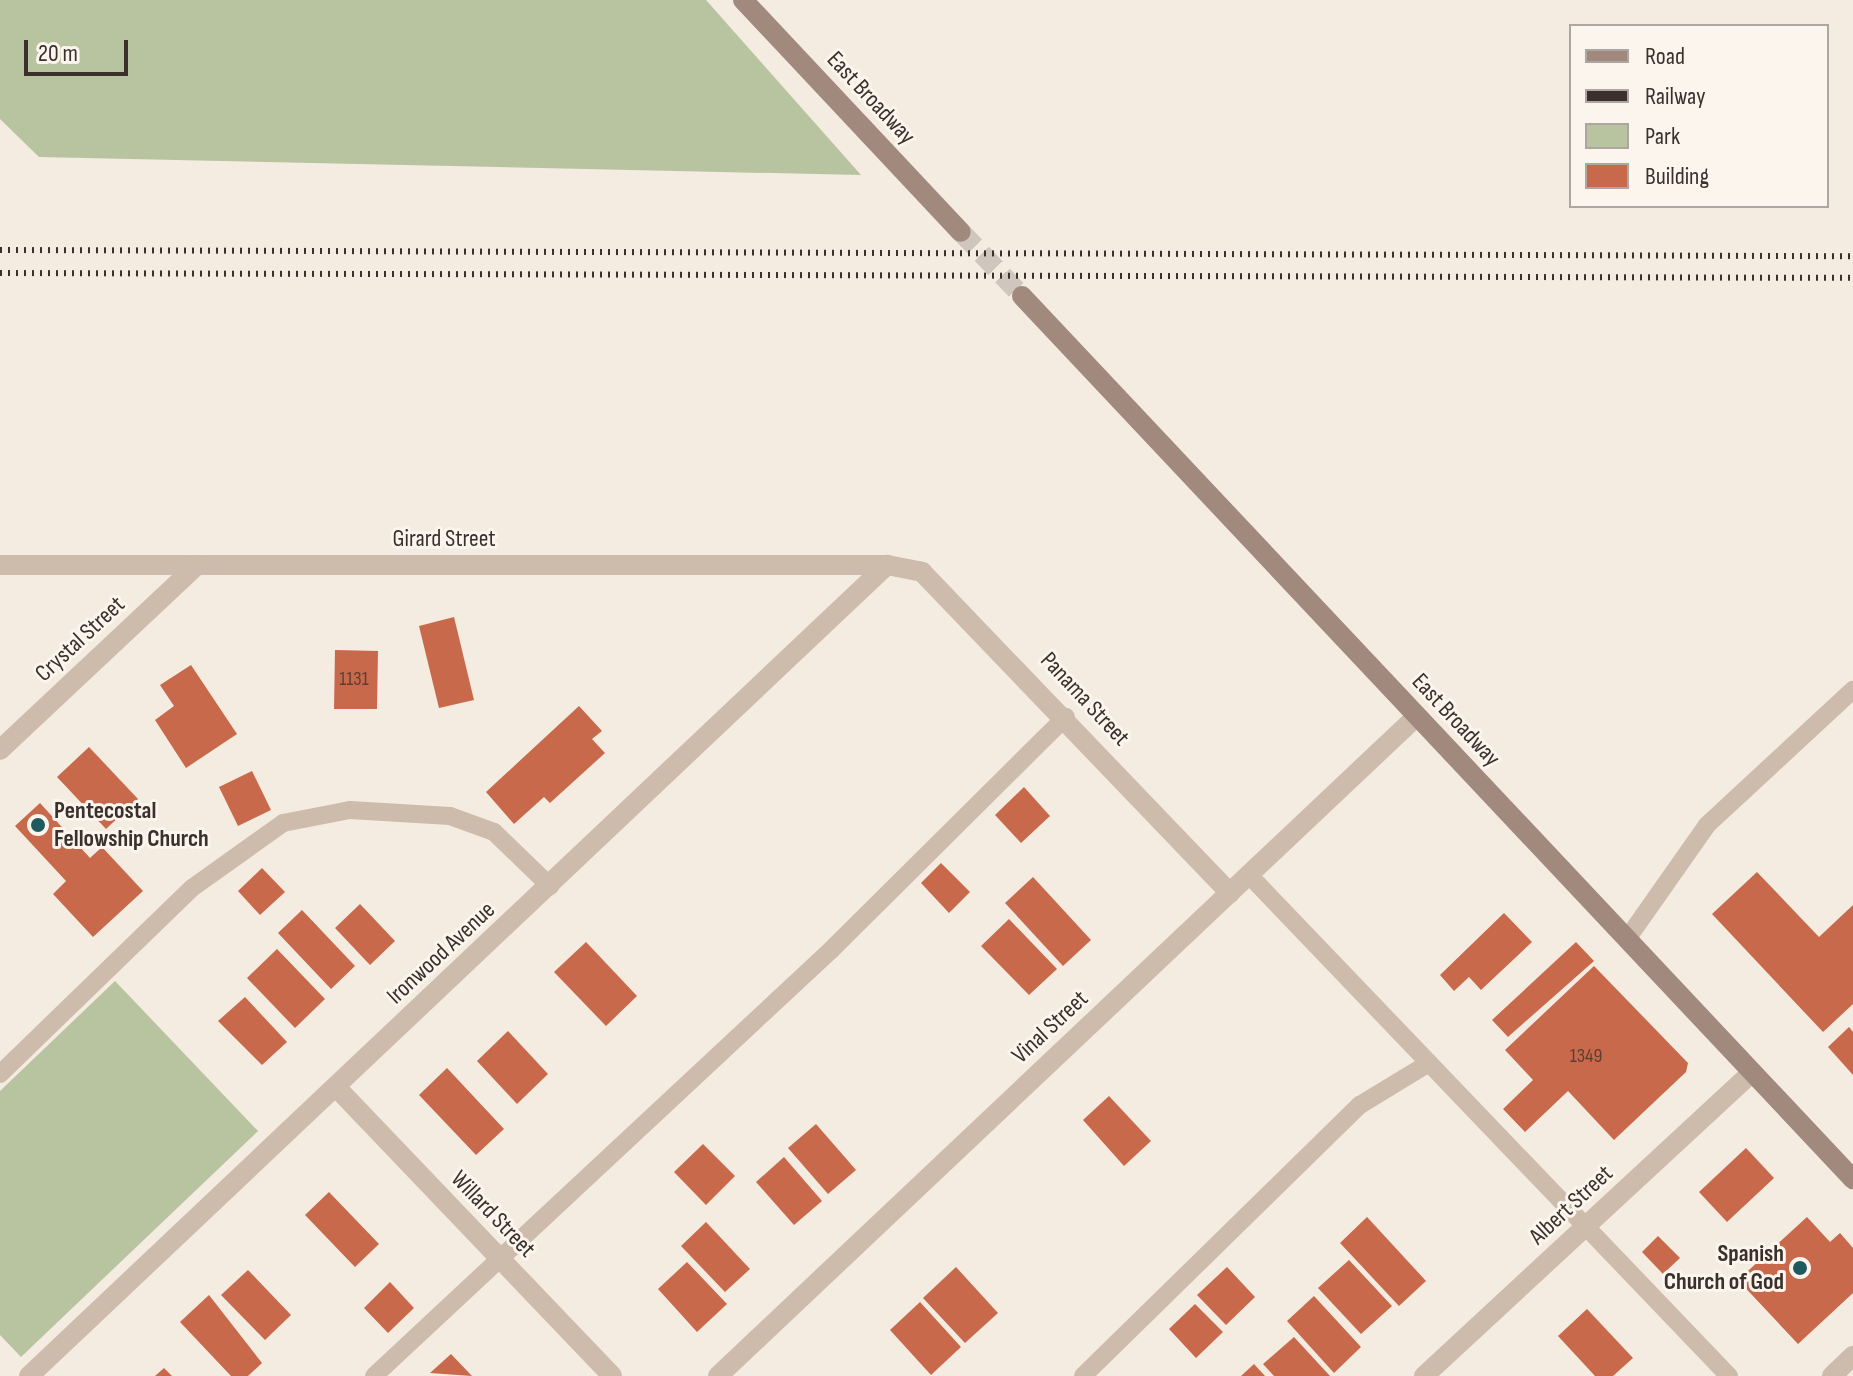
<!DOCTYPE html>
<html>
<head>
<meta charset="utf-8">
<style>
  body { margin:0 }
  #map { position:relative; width:1853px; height:1376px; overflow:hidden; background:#f4ebe1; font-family:"Sofia Sans Condensed",sans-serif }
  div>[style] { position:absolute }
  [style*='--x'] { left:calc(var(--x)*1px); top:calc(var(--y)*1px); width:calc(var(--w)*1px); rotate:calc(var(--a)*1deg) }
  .green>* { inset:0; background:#b8c4a0 }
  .building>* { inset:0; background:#c8694b }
  .secondary-tunnel>* { height:20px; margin-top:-10px; transform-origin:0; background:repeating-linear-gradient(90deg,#cfc6bd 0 20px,transparent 0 30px) }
  .lane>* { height:18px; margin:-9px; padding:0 9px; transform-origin:9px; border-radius:9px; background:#cdbbac }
  .street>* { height:20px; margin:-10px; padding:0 10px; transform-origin:10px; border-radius:10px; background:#cdbbac }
  .secondary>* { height:20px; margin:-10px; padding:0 10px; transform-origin:10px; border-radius:10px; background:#a18a7d }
  .rail>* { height:6px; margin-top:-3px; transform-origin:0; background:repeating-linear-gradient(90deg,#3b302b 0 2px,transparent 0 8px) }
  .dots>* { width:22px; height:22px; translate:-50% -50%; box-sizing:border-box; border:4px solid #fbf5ee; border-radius:50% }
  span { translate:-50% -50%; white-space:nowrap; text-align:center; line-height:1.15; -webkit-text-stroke:6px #fbf5ee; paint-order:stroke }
  .number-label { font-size:20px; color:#5e3e33 }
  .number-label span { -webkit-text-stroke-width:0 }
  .street-label { font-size:24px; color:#3b302b }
  .poi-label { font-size:24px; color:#3b302b; font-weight:700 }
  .left { translate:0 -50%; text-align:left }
  .right { translate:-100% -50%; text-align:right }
  .legend { position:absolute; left:1569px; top:24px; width:260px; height:184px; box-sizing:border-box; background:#fbf5ee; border:2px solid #aea6a0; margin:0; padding:10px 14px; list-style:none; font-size:24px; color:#3b302b }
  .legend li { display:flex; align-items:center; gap:16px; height:40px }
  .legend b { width:40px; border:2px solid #aea6a0 }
  .scale { position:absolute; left:24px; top:40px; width:104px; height:36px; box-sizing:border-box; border:4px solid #3b302b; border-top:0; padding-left:10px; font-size:24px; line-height:28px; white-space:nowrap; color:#3b302b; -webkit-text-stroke:6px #fbf5ee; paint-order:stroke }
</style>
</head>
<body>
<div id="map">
  <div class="green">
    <div style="clip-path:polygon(0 0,706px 0,861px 175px,39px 157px,0 119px)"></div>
    <div style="clip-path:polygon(115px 981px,258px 1131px,21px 1357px,0 1335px,0 1091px)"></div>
  </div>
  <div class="building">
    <div style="clip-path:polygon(454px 617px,474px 700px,439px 708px,419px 626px)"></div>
    <div style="clip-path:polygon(335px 650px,378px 651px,377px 709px,334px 709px)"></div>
    <div style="clip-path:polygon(191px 665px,237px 734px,186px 768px,155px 720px,174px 706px,160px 685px)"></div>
    <div style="clip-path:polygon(579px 706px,602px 731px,592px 739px,605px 753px,550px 803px,544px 797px,514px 824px,486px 792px)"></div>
    <div style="clip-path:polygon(89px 747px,138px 799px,106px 829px,57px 777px)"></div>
    <div style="clip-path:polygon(252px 771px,271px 810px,238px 826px,219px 787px)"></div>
    <div style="clip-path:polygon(1024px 787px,1050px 816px,1021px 843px,995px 815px)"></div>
    <div style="clip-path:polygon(40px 803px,90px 858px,102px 847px,143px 891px,93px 937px,53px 894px,66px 881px,15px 826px)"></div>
    <div style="clip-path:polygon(941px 863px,970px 892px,949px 913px,921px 883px)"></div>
    <div style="clip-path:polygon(262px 868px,285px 892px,260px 915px,238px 891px)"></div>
    <div style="clip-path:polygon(1757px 872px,1819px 937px,1853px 905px,1853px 1004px,1823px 1032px,1712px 914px)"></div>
    <div style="clip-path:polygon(1033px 877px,1091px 940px,1063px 966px,1005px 903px)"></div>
    <div style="clip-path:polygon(360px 904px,395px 941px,370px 965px,335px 928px)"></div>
    <div style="clip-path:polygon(302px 910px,355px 966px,331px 989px,278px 933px)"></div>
    <div style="clip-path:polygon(1504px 913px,1532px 942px,1481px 990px,1469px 977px,1454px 991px,1440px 975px)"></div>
    <div style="clip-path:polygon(1009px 919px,1057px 969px,1029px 995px,981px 946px)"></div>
    <div style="clip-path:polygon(586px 942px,637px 996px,606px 1026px,554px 972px)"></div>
    <div style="clip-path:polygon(1576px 942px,1594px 961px,1508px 1037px,1492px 1020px)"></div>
    <div style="clip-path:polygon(277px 949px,325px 999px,295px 1028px,247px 978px)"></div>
    <div style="clip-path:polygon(1594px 966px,1688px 1063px,1686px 1072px,1614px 1140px,1568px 1091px,1525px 1132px,1503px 1109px,1533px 1080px,1505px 1050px)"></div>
    <div style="clip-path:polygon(245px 997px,287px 1042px,262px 1065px,218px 1021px)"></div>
    <div style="clip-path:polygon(1849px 1027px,1853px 1032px,1853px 1075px,1828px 1047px)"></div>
    <div style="clip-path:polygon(508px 1031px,548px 1074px,517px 1104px,477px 1061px)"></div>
    <div style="clip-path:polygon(447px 1068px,504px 1129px,476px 1155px,419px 1095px)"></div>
    <div style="clip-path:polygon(1109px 1096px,1151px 1141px,1124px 1166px,1083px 1120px)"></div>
    <div style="clip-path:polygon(816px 1124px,856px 1170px,828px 1194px,788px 1148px)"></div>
    <div style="clip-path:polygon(703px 1144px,735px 1176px,706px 1205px,674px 1172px)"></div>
    <div style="clip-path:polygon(1746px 1148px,1774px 1178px,1727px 1222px,1699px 1192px)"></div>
    <div style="clip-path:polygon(784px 1157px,822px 1201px,794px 1225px,756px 1182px)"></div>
    <div style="clip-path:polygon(329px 1192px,379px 1244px,355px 1267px,305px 1215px)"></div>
    <div style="clip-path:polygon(1367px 1217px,1426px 1281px,1399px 1306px,1340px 1243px)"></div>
    <div style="clip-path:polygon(1807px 1217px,1830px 1242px,1840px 1233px,1853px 1248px,1853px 1293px,1798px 1344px,1738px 1280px)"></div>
    <div style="clip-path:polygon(706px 1222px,750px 1269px,725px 1292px,681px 1246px)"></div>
    <div style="clip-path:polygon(1658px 1236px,1680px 1258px,1663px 1274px,1642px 1252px)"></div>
    <div style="clip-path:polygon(1349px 1260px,1392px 1306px,1361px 1334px,1318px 1288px)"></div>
    <div style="clip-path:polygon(687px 1262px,727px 1304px,697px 1332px,658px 1289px)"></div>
    <div style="clip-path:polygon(956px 1267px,998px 1313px,965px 1343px,923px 1298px)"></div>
    <div style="clip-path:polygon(1227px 1267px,1255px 1297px,1226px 1325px,1197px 1295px)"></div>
    <div style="clip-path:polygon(248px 1270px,291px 1315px,265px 1340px,221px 1295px)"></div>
    <div style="clip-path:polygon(390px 1282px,414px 1308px,388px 1333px,364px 1308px)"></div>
    <div style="clip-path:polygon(209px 1295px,262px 1363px,248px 1376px,231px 1376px,180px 1322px)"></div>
    <div style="clip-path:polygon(1314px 1296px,1361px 1347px,1334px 1373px,1287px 1321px)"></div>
    <div style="clip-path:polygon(920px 1302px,961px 1347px,931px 1375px,890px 1330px)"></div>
    <div style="clip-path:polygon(1195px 1304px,1223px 1332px,1196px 1358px,1169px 1329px)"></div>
    <div style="clip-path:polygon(1587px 1309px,1633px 1358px,1613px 1376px,1595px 1376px,1558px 1336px)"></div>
    <div style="clip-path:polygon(1294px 1337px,1330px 1376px,1274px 1376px,1263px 1364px)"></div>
    <div style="clip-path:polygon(451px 1354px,472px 1376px,430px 1373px)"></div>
    <div style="clip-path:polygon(1254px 1364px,1265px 1376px,1241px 1376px)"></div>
    <div style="clip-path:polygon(164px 1368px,172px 1376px,155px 1376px)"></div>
  </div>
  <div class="secondary-tunnel">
    <div style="--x:961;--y:232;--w:88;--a:46.4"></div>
  </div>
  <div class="lane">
    <div style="--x:1249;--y:875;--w:694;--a:46.23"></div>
    <div style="--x:1627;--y:939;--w:139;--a:-54.9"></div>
    <div style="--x:1707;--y:825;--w:199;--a:-42.8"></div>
    <div style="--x:0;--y:1074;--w:267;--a:-44.1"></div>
    <div style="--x:192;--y:888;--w:112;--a:-35.5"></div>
    <div style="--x:283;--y:823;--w:68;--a:-11"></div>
    <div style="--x:350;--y:810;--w:100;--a:3.4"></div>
    <div style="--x:450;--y:816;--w:47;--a:20"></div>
    <div style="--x:494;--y:832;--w:78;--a:44"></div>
    <div style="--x:374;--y:1376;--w:625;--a:-42.99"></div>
    <div style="--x:831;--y:950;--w:331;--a:-44.8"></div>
    <div style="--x:1083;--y:1376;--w:388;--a:-44.4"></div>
    <div style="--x:1360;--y:1105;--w:81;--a:-31.3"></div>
  </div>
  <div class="street">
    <div style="--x:0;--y:565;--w:887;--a:0"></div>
    <div style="--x:887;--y:565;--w:36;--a:11"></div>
    <div style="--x:922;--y:572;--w:445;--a:46.2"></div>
    <div style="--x:0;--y:750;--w:270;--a:-43.2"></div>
    <div style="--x:337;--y:1088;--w:398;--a:46.3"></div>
    <div style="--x:29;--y:1376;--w:1181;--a:-43.39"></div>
    <div style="--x:718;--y:1376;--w:961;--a:-43.36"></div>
    <div style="--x:1424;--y:1376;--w:447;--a:-42.8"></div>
    <div style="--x:1832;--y:1376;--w:29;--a:-44"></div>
  </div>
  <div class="secondary">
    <div style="--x:743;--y:0;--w:318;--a:46.8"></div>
    <div style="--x:1022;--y:296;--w:1213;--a:46.74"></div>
  </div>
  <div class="rail">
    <div style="--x:0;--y:250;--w:1853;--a:0.19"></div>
    <div style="--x:0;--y:273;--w:1853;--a:0.15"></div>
  </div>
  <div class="dots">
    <div style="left:38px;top:825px;background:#1f5a5e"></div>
    <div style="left:1800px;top:1268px;background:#1f5a5e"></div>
  </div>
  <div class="number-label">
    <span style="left:354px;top:679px">1131</span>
    <span style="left:1586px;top:1056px">1349</span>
  </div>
  <div class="street-label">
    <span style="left:871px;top:98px;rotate:47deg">East Broadway</span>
    <span style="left:444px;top:539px">Girard Street</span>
    <span style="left:80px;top:639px;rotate:-43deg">Crystal Street</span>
    <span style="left:1085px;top:699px;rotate:47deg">Panama Street</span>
    <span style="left:1456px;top:720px;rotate:47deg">East Broadway</span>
    <span style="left:441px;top:953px;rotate:-43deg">Ironwood Avenue</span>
    <span style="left:1050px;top:1027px;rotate:-43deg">Vinal Street</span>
    <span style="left:1571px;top:1205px;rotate:-43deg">Albert Street</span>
    <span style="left:493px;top:1214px;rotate:46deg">Willard Street</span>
  </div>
  <div class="poi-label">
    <span class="left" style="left:54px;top:825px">Pentecostal<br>Fellowship Church</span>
    <span class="right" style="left:1784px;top:1268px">Spanish<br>Church of God</span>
  </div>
  <ul class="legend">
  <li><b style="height:10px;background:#a18a7d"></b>Road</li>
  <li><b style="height:10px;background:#3b302b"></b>Railway</li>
  <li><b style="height:22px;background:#b8c4a0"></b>Park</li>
  <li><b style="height:22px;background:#c8694b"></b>Building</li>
  </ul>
  <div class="scale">20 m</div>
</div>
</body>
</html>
